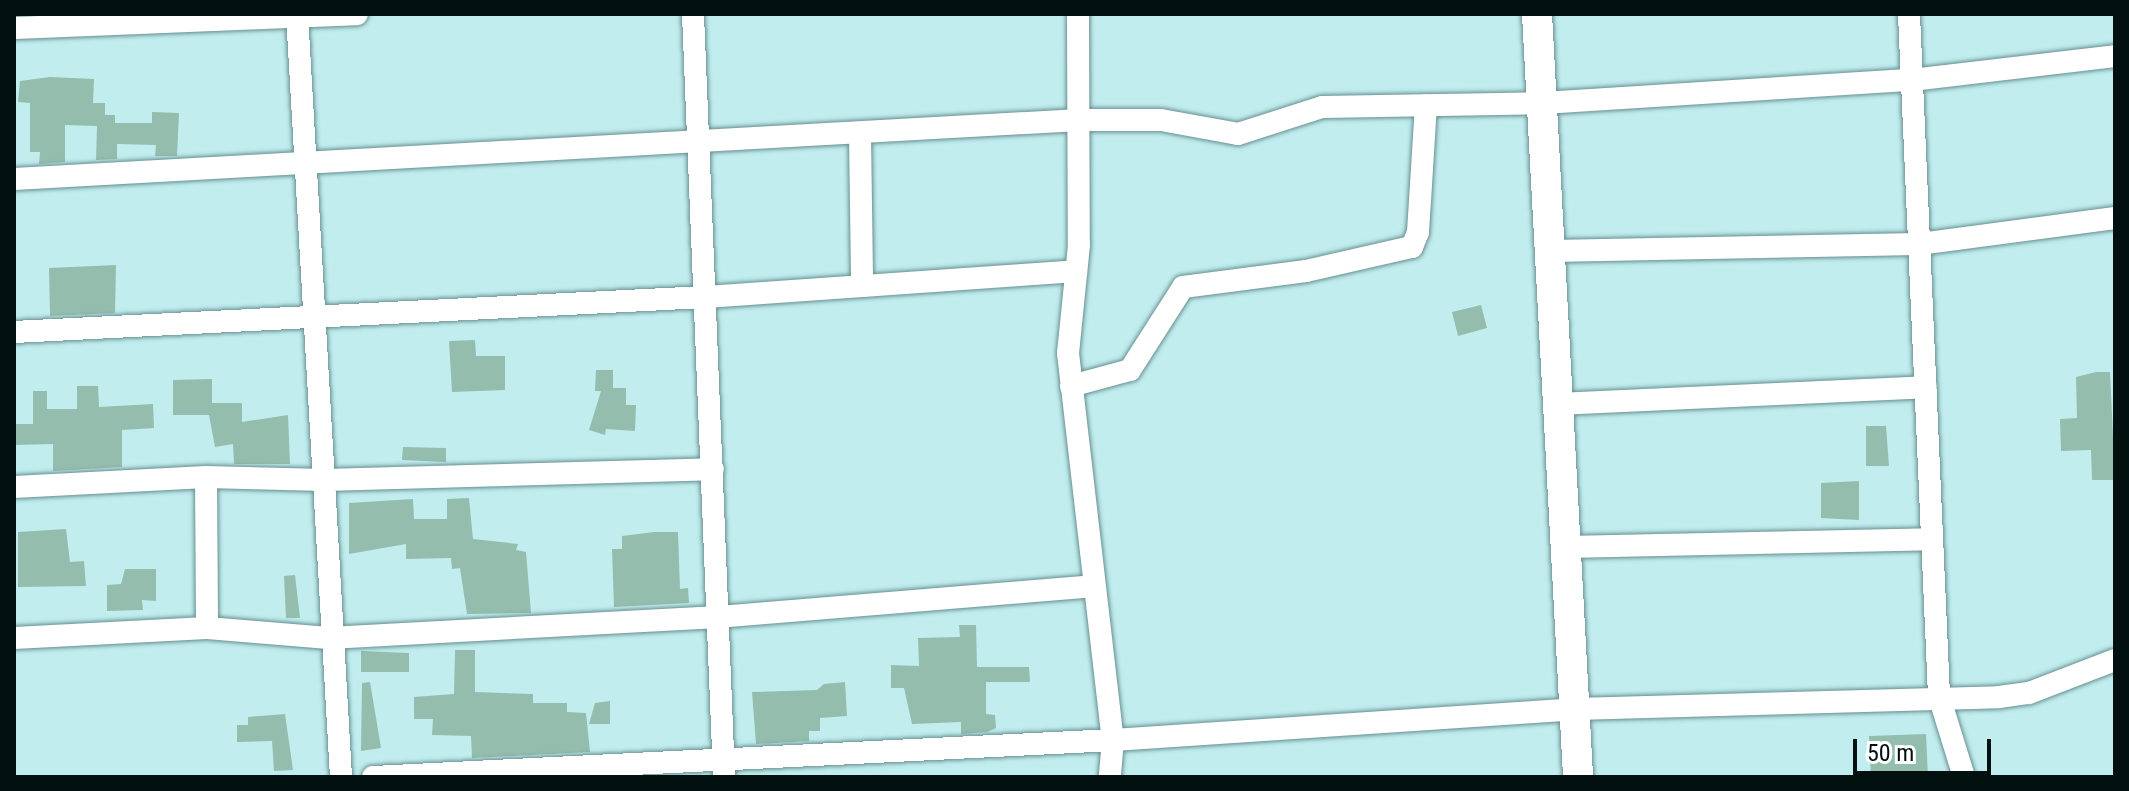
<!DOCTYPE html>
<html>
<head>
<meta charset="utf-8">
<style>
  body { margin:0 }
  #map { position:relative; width:2129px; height:791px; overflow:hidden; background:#c1edee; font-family:"Roboto Condensed",sans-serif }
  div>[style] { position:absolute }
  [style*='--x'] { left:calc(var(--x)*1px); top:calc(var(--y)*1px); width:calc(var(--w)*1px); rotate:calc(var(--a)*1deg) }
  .building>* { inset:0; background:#94bdae }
  .roads { filter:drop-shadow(0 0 2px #678f90) drop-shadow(0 0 2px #678f90) }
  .street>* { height:22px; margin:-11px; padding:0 11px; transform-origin:11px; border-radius:11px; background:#fff }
  .secondary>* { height:30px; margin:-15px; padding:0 15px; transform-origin:15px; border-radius:15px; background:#fff }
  span { translate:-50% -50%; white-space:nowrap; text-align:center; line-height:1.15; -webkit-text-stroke:6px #fff; paint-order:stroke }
  .frame { position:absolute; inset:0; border:16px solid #021010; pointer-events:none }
  .scale { position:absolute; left:1853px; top:739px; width:138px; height:36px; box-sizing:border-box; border:4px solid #021010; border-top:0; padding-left:10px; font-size:24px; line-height:28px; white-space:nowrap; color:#021010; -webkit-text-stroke:6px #fff; paint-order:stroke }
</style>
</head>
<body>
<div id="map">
  <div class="building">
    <div style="clip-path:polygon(50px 77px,94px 79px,93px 103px,105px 103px,105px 115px,115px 115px,115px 123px,152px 123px,152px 112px,179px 113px,177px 156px,155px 156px,156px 145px,117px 144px,117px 159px,96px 160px,97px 126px,65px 125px,65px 162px,39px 164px,40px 152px,30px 152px,30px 103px,18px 102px,20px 81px)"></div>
    <div style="clip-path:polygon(116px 265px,115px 313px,50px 316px,49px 268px)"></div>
    <div style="clip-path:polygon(1481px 305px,1487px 328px,1458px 336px,1452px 312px)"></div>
    <div style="clip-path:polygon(475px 340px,476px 356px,505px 356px,505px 390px,452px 392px,449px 341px)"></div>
    <div style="clip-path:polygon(596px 370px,613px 370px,613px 388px,626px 388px,626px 405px,636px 405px,635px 431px,606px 429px,605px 435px,589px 430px,601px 391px,595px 391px)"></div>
    <div style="clip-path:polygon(2096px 372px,2110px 372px,2115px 480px,2092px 480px,2091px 450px,2061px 451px,2060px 419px,2077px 418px,2076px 377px)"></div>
    <div style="clip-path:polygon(212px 379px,212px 403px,242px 403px,242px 422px,288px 415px,290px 464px,234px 464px,233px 444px,215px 447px,209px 415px,173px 415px,173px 380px)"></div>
    <div style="clip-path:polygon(77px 386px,98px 386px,99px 407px,153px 404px,154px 428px,122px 430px,122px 467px,53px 471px,53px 444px,14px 445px,14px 424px,33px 424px,33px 391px,47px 391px,47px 409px,77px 409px)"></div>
    <div style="clip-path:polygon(1866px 426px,1886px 426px,1889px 466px,1866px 466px)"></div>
    <div style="clip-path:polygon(403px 447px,446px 448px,446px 462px,402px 460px)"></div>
    <div style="clip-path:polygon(1859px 481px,1859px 520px,1821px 518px,1821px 483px)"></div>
    <div style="clip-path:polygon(469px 498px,473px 539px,518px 544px,516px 550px,526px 552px,531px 613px,467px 614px,460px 568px,452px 569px,451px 558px,406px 559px,406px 544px,349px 554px,349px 503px,413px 499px,414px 519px,447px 519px,447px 499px)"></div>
    <div style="clip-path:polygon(66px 529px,70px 562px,84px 561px,86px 586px,18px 587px,18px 532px)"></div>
    <div style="clip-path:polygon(654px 532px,678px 532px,680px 589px,688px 588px,689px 603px,614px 607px,612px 549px,622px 549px,622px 536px)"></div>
    <div style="clip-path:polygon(125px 569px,156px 569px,156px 601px,142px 600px,143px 610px,107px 611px,107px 585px,121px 584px)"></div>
    <div style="clip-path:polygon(295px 575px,300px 618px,286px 618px,284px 576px)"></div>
    <div style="clip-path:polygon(959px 625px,976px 625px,977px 667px,1029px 667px,1030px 682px,986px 682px,986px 714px,995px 715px,996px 728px,987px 732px,961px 734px,961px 722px,912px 724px,904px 688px,891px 688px,891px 665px,919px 666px,918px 638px,960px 637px)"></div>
    <div style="clip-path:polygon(455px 650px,475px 650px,475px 692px,533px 694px,533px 703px,567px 703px,567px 712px,586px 713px,590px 752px,472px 758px,471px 736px,432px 735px,433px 719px,414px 719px,414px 697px,454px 694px)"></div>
    <div style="clip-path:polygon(361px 651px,409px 653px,409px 672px,361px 672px)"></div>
    <div style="clip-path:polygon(370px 682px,381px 748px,361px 751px,362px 683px)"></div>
    <div style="clip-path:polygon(845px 682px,847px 716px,820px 718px,820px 731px,809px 731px,809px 741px,756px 744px,752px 692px,817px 690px,824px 684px)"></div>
    <div style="clip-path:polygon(610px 701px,610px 724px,589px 724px,595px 703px)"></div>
    <div style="clip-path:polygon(285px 714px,293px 770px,274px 771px,272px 741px,237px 742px,237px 725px,248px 725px,248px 717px)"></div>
    <div style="clip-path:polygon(1926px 734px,1928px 777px,1871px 777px,1869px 736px)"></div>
  </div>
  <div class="roads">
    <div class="street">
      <div style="--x:297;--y:14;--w:764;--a:86.7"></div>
      <div style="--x:693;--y:14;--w:764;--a:87.67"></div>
      <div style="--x:1078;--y:14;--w:231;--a:89.8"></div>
      <div style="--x:1079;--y:245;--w:109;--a:95.8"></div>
      <div style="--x:1068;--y:353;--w:390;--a:83.4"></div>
      <div style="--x:1113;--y:740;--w:37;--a:95"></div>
      <div style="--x:1909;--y:14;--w:683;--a:87.48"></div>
      <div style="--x:1939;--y:696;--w:85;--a:72.8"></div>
      <div style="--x:14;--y:28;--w:343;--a:-2.3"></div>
      <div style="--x:860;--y:134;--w:152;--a:89.2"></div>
      <div style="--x:14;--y:179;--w:1067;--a:-3.17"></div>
      <div style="--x:1079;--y:120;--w:82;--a:0"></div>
      <div style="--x:1161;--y:120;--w:78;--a:10.3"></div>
      <div style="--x:1238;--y:134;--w:88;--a:-17.8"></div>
      <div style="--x:1322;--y:107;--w:220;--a:-1"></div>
      <div style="--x:1542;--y:103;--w:371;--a:-3.6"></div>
      <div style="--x:1912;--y:80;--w:204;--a:-6.7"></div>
      <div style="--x:1548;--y:251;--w:372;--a:-1.1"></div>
      <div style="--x:1920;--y:244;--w:197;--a:-7.6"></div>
      <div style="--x:14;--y:332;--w:693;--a:-2.9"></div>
      <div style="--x:706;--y:297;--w:371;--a:-4"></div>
      <div style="--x:1071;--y:386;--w:61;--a:-15.2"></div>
      <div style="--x:1130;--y:370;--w:98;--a:-57.4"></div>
      <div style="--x:1183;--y:287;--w:124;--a:-7.4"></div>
      <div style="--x:1306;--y:271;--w:109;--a:-12.8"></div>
      <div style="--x:1412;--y:247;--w:16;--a:-68"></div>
      <div style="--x:1418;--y:232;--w:127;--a:-86.4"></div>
      <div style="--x:1557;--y:404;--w:369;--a:-2.6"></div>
      <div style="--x:206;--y:477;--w:151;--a:89.6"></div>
      <div style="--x:14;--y:487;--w:192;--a:-3"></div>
      <div style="--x:206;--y:477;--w:118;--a:1.5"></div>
      <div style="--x:324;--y:480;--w:389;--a:-1.6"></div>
      <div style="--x:1565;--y:547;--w:367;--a:-1.2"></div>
      <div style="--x:14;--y:638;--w:193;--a:-3"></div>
      <div style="--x:207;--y:628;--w:122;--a:4.7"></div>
      <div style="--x:329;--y:638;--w:390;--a:-3.1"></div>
      <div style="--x:718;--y:617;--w:377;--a:-4.7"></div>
      <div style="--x:373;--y:777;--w:741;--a:-2.86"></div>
      <div style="--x:1113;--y:740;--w:463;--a:-3.8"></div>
      <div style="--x:1575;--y:709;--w:424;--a:-1.6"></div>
      <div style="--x:1999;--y:697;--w:30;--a:-8"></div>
      <div style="--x:2029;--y:693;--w:92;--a:-21"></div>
    </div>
    <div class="secondary">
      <div style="--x:1537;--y:14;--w:764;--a:86.92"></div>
    </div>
  </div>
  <div class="frame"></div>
  <div class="scale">50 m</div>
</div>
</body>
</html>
